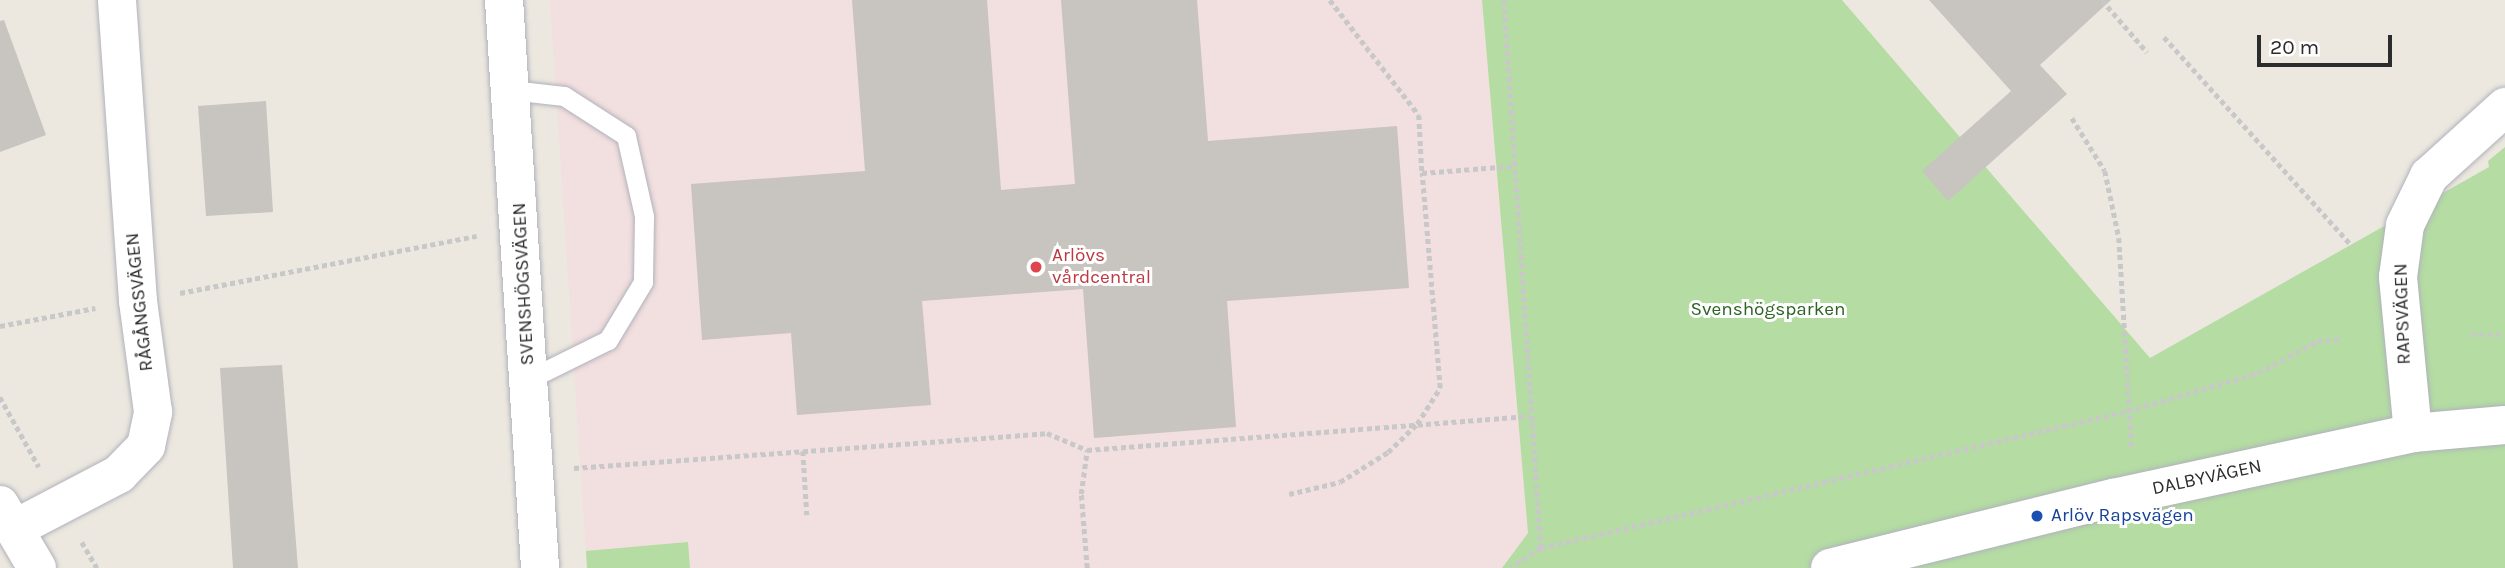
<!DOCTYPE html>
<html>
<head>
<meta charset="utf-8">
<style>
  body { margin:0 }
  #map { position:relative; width:2505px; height:568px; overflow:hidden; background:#ece8e0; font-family:Karla,sans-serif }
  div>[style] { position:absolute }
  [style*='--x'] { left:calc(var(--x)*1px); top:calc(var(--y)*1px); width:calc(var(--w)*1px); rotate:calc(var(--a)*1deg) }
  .medical>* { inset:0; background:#f2dfdf }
  .green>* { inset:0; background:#b4dca3 }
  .building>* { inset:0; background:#c8c4bf }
  .path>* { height:4.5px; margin-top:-2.25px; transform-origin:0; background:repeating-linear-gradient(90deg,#c8c8c8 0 5px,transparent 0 8.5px) }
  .roads { filter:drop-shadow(0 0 2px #b1b2bb) drop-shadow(0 0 2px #b1b2bb) }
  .lane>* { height:19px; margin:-9.5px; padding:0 9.5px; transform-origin:9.5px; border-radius:9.5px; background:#fff }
  .street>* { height:38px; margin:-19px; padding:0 19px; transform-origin:19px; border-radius:19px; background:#fff }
  .secondary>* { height:38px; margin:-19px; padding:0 19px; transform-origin:19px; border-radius:19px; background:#fff }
  .dots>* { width:19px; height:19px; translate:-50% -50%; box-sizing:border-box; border:4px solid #fff; border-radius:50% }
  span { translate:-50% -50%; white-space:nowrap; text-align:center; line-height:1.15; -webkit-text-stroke:6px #fff; paint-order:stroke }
  .health-label { font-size:19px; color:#be3a42 }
  .left { translate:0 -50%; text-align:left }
  .street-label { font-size:19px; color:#2c2c2c }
  .park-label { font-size:19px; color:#2d6323 }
  .transit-label { font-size:19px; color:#164399 }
  .scale { position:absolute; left:2257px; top:35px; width:135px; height:32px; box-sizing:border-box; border:4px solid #2c2c2c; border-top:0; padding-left:9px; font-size:21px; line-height:24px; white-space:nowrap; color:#2c2c2c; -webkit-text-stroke:5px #fff; paint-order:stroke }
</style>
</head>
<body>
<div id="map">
  <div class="medical">
    <div style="clip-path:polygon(550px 0,1482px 0,1528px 533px,1502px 568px,587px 568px)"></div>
  </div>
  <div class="green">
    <div style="clip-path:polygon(1482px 0,1842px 0,2150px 358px,2489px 167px,2488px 161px,2505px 147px,2505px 568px,1502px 568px,1528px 533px)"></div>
    <div style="clip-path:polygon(688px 542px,690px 568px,587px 568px,586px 551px)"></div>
  </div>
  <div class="building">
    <div style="clip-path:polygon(852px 0,987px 0,1001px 190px,1075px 184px,1061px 0,1197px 0,1208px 141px,1397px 126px,1409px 288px,1227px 301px,1236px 427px,1094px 438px,1083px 289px,922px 301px,931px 405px,797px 415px,791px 333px,702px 340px,691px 184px,865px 171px)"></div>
    <div style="clip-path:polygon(1929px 0,2111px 0,2040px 65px,2067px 94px,1948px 201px,1922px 171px,2011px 91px)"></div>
    <div style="clip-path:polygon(4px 20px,46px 135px,0 152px,0 21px)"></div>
    <div style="clip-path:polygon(266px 101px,273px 212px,206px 216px,198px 106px)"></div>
    <div style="clip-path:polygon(282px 365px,298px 568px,233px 568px,220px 368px)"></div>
  </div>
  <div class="path">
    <div style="--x:1330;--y:0;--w:145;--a:52.3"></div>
    <div style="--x:1419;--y:115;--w:58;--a:87"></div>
    <div style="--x:1504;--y:0;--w:549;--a:86.14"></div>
    <div style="--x:1541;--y:548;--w:36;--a:146"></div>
    <div style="--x:2102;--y:0;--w:69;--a:49.1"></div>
    <div style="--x:2164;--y:37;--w:281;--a:48"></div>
    <div style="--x:2072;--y:118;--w:62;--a:58.1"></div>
    <div style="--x:2105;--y:171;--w:68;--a:78.2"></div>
    <div style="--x:2119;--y:238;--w:210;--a:86.5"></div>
    <div style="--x:180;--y:293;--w:302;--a:-10.9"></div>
    <div style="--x:0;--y:326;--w:97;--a:-10.7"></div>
    <div style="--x:2471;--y:335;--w:34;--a:0"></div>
    <div style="--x:0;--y:397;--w:80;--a:60.9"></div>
    <div style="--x:803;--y:451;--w:64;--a:86.4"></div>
    <div style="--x:574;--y:468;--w:474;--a:-4.2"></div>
    <div style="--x:1047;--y:433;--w:43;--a:23"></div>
    <div style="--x:1087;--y:450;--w:445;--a:-4.4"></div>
    <div style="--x:1289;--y:494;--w:52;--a:-13.2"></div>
    <div style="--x:1340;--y:482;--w:57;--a:-32"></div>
    <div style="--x:1388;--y:452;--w:40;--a:-44"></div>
    <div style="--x:1417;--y:424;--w:43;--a:-57.4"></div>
    <div style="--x:1440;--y:388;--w:216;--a:-94.8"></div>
    <div style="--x:1422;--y:173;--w:90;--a:-4.4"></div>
    <div style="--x:82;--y:542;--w:30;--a:60"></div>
    <div style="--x:1541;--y:548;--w:603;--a:-13.14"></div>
    <div style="--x:2128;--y:411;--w:135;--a:-16.3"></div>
    <div style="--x:2258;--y:373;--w:67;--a:-28.5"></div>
    <div style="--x:2317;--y:341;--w:22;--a:-5"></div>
    <div style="--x:1087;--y:568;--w:74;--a:-94.6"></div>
    <div style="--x:1081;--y:494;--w:44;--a:-82.2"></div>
  </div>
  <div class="roads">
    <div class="lane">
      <div style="--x:511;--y:90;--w:53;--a:6.5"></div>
      <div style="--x:564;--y:96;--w:74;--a:32.8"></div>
      <div style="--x:626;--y:136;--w:82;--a:77.3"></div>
      <div style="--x:644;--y:216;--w:66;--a:90.9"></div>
      <div style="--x:643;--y:282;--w:68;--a:121.1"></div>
      <div style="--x:608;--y:340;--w:88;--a:153.7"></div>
    </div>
    <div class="street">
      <div style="--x:2413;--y:433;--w:157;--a:-95.5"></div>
      <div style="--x:2398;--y:277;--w:52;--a:-82.3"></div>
      <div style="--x:2405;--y:225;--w:55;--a:-63.9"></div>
      <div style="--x:2429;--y:176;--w:103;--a:-42.2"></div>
      <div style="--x:0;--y:505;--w:73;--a:59.6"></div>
      <div style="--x:14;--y:529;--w:119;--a:-27.6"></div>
      <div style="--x:119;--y:474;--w:39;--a:-46"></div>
      <div style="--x:146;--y:446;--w:35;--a:-78"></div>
      <div style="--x:153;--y:412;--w:112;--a:-97.7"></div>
      <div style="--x:138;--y:301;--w:302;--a:-94"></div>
    </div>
    <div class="secondary">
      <div style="--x:504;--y:0;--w:569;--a:86.37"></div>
      <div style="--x:1830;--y:568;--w:292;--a:-13.9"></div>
      <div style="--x:2113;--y:498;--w:307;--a:-12.2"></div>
      <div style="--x:2413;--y:433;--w:92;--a:-5"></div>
    </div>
  </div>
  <div class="dots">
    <div style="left:1036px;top:267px;background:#e0444e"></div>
    <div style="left:2037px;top:516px;background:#1a4fb4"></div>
  </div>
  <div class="health-label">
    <span class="left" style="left:1052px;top:267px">Arlövs<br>vårdcentral</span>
  </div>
  <div class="street-label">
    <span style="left:524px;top:284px;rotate:-93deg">SVENSHÖGSVÄGEN</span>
    <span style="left:140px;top:302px;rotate:-96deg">RÅGÅNGSVÄGEN</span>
    <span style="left:2403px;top:314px;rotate:-92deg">RAPSVÄGEN</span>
    <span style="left:2207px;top:478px;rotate:-12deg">DALBYVÄGEN</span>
  </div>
  <div class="park-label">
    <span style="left:1768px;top:310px">Svenshögsparken</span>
  </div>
  <div class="transit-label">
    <span class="left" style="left:2051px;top:516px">Arlöv Rapsvägen</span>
  </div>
  <div class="scale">20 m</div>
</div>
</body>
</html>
